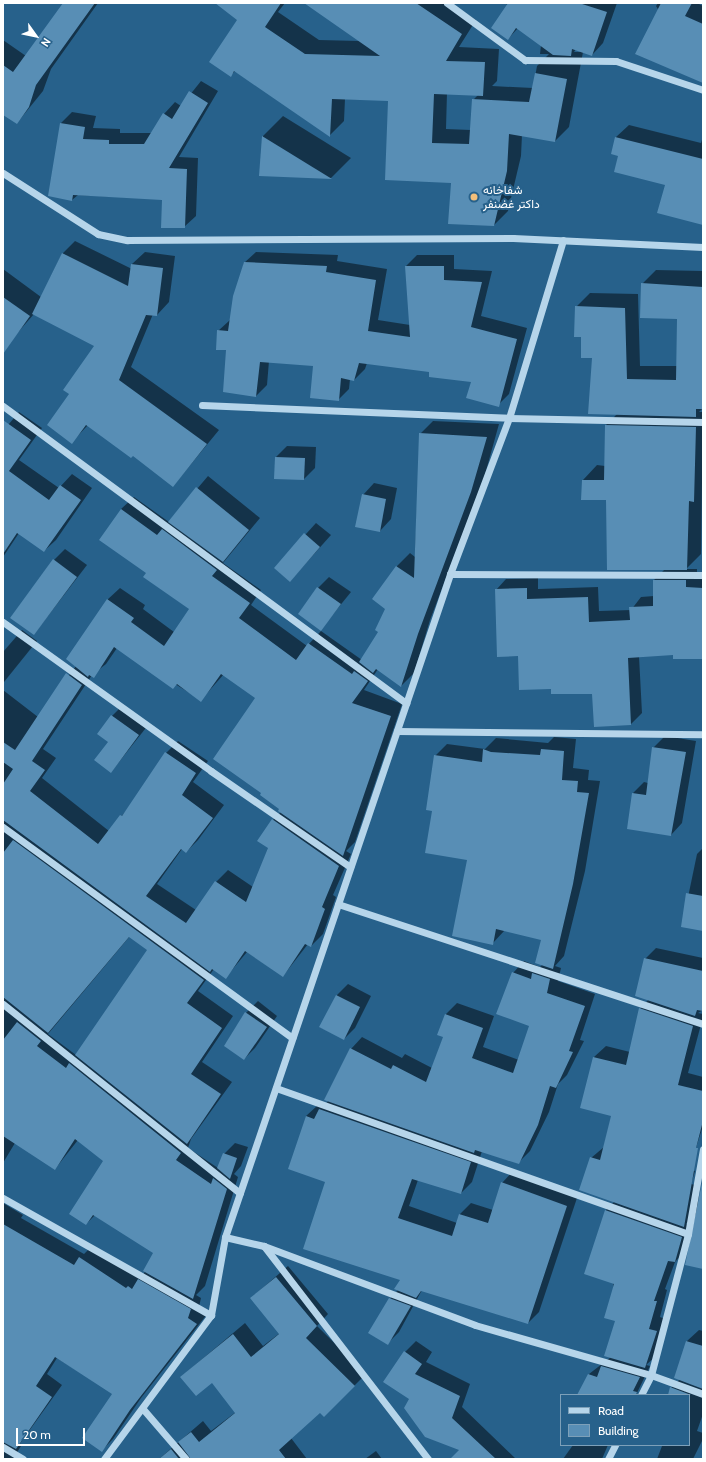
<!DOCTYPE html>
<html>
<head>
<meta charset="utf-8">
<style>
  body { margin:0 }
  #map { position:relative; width:706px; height:1462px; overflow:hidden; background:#27618b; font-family:Cabin,Vazirmatn,sans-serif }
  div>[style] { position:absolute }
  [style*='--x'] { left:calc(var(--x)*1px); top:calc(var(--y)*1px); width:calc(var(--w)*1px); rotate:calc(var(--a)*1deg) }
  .shadow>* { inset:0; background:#0007 }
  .building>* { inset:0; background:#588eb5 }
  .minor>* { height:7px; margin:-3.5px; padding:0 3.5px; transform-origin:3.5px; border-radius:3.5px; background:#b6d5ea }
  .dots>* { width:11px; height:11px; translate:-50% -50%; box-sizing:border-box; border:2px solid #27618b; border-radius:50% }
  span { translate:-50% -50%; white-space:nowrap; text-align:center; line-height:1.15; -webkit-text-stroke:4px #27618b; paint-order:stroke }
  .poi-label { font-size:12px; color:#fff }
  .left { translate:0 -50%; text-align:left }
  .frame { position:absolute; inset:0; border:4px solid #fff; pointer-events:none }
  .legend { position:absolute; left:560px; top:1394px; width:130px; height:52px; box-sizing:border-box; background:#27618b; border:1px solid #7da0b9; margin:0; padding:5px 7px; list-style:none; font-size:12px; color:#fff }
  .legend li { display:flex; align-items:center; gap:8px; height:20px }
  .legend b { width:20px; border:1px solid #7da0b9 }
  .north { position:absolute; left:16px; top:16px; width:40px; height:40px; -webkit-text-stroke:3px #27618b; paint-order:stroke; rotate:123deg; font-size:11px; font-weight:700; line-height:16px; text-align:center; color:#fff }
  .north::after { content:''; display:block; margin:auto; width:14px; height:18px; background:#fff; clip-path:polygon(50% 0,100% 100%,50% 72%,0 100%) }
  .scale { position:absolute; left:16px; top:1428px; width:69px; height:18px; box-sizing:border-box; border:2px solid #fff; border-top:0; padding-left:5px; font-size:12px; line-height:14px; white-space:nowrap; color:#fff; -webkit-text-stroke:3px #27618b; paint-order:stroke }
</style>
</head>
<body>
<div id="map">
  <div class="shadow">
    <div style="clip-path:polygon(65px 3px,98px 3px,51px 69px,43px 91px,17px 123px,3px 113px,3px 40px,26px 56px)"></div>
    <div style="clip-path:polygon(evenodd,217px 3px,285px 3px,278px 12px,319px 40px,360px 41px,306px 3px,451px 3px,476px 20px,459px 47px,499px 49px,497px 81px,492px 86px,533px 88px,537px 66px,549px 54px,540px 54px,541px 45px,518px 28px,508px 39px,508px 5px,504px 3px,617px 3px,603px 43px,592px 55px,583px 52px,569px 127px,555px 141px,522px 135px,521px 156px,508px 211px,494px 225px,452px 182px,389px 100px,345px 99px,344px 121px,330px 135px,235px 71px,231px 75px,239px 20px,217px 3px,576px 49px,581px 52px,574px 52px,576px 49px,217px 3px,447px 93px,478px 95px,473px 100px,471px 130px,446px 129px,447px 93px)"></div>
    <div style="clip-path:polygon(658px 3px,697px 3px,703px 6px,703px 82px,656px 6px)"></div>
    <div style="clip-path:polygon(201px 81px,218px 91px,179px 157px,198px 158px,196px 216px,184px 227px,163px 199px,78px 195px,72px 200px,61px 123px,72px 112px,96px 116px,93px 128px,120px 129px,120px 133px,152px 133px,164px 114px,175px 102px,181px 106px)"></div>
    <div style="clip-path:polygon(283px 116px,351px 158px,331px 178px,260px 175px,263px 136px)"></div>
    <div style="clip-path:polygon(629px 125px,701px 143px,703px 136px,703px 224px,666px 185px,619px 155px,616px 137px)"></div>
    <div style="clip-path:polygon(75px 241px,132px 269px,132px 264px,145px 252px,175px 256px,169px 302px,157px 315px,153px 314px,131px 367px,219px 430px,173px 486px,133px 455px,88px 425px,72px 442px,71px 394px,96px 345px,34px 314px,13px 338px,3px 331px,3px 269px,41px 297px,62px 254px)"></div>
    <div style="clip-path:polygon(256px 252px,338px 255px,337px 261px,387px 269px,378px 320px,410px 325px,406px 266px,417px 255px,454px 255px,454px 269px,492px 271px,481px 316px,527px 328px,509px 394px,498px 405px,472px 381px,431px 371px,367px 363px,365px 369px,354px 380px,350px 379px,349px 389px,338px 400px,314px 365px,269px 361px,267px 385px,256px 396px,218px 331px,230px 320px,244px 263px)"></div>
    <div style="clip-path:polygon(656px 270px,703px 271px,703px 408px,699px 412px,703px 412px,701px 554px,686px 569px,697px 569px,697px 577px,703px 577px,703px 658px,674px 654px,639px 656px,642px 713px,631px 724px,593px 693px,552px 688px,519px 655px,496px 590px,506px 579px,538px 578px,538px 589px,598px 587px,599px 611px,631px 610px,641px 597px,654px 596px,654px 580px,665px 569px,607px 499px,583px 480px,597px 465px,605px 466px,606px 425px,618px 413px,582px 336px,576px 307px,590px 293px,638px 294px,640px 366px,677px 366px,678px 318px,642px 284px)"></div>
    <div style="clip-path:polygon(19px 412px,42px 428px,19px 460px,59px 488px,72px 474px,92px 488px,56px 540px,44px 551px,19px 533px,3px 557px,3px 431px)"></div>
    <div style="clip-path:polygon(evenodd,433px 421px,499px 424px,484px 478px,430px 620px,414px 673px,401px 686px,378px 669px,364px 690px,402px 704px,355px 842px,346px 851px,351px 854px,333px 895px,336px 897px,323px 934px,311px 946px,308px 944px,283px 976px,247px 952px,226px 977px,214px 969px,198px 991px,233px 1016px,202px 1062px,232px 1082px,191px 1139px,188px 1148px,218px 1168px,224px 1154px,235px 1143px,248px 1147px,241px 1166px,234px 1174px,238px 1177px,205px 1286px,196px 1295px,201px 1298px,199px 1307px,208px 1313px,141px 1398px,113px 1439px,102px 1450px,114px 1394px,57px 1358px,47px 1374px,62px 1385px,19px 1445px,21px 1446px,13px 1459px,3px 1459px,3px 1203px,23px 1215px,21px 1218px,84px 1254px,91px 1247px,142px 1277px,155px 1253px,95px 1215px,86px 1224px,104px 1160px,78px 1140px,55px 1169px,15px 1143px,3px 1163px,3px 690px,38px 717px,76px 666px,107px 600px,120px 588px,145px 605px,143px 609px,174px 632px,191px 609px,147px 573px,121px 509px,134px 497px,169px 522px,208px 476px,260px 518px,223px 563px,261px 590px,251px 605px,307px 646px,321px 631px,362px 660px,379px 632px,387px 609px,373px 599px,397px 566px,410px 553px,415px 557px,420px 434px,433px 421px,117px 648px,201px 700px,224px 674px,256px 698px,263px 793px,281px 808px,281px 812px,273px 820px,269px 847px,253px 887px,228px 870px,216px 882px,196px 910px,157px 884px,182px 849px,186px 852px,198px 840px,224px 805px,193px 782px,208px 761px,178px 741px,166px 753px,131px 805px,109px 831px,42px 778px,56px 758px,43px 749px,92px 675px,106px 664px,117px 648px,433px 421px,130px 936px,148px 950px,76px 1055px,48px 1034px,130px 936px)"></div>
    <div style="clip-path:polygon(287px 446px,316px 447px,315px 468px,304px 479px,276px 457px)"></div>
    <div style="clip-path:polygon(374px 483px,397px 488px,391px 519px,380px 531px,363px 495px)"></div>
    <div style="clip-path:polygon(316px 523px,331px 535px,290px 581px,275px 568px)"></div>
    <div style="clip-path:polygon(65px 549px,87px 565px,34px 634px,54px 560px)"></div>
    <div style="clip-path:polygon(329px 577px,351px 592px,321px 629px,318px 588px)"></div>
    <div style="clip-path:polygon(22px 630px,37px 641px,4px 682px,3px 652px)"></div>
    <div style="clip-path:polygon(703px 691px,703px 710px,702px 710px,702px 692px)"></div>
    <div style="clip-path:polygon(123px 705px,149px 724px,111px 772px,109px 742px,112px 716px)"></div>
    <div style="clip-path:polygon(665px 736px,696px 741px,682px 823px,671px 835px,633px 793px,644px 782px,648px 783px,653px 748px)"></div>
    <div style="clip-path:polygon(554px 737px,576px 739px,573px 768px,589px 770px,588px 780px,600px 781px,585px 871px,564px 956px,555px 966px,561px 968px,558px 981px,595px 994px,580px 1040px,584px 1041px,567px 1075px,558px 1084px,549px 1112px,530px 1151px,518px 1163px,482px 1151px,472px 1182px,461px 1193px,418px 1180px,409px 1206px,457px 1223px,460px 1214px,471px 1203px,493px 1210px,502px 1183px,513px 1171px,578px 1195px,539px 1312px,528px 1323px,422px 1290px,399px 1332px,388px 1343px,390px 1299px,398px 1290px,401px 1280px,326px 1181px,306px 1116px,318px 1105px,323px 1107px,329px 1100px,351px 1049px,362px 1037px,402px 1058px,405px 1054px,432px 1068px,444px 1036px,439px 1034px,446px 1014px,457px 1003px,494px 1016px,483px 1047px,519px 1060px,530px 1026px,513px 973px,524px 961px,540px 967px,542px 965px,542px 939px,505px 930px,492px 944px,469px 859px,433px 810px,435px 756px,447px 744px,485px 749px,496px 738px,548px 743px)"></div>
    <div style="clip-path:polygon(703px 848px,703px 930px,682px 926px,697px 854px)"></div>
    <div style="clip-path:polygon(656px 948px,703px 958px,703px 1010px,698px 1013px,703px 1014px,703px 1017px,688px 1073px,703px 1077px,703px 1126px,689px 1169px,695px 1171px,691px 1184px,700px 1186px,697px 1213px,686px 1224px,694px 1226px,703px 1197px,703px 1268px,692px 1227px,686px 1250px,675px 1262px,665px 1289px,667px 1290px,660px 1317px,668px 1320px,656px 1356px,646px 1365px,650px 1366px,636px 1395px,578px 1395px,589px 1374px,611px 1357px,617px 1320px,606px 1210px,614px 1202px,591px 1158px,604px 1147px,612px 1115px,594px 1057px,606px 1046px,630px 1052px,640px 1009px,649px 999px,645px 959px)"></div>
    <div style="clip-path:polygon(348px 984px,371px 996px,355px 1028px,344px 1039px,320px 1027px,337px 995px)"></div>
    <div style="clip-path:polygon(258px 1001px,277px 1016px,255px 1048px,244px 1059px,226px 1045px,246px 1013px)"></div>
    <div style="clip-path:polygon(288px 1266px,328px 1314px,317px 1326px,366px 1374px,324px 1416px,320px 1412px,291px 1438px,307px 1459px,159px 1459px,203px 1421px,211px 1431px,236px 1412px,212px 1382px,181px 1377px,245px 1323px,263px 1346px,280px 1333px,251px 1298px)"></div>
    <div style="clip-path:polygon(699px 1330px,703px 1331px,703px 1414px,697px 1431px,703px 1433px,703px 1439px,693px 1459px,657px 1459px,662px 1446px,659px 1445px,689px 1445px,689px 1395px,669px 1395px,671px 1388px,680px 1379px,687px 1341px)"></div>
    <div style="clip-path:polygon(416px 1341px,432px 1352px,426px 1362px,470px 1384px,462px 1407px,516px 1459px,452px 1459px,461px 1449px,410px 1399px,405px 1352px)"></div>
    <div style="clip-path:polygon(573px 1445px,608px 1445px,602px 1459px,563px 1459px)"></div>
    <div style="clip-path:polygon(376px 1451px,382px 1459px,365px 1459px)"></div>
  </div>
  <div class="building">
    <div style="clip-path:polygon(63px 3px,95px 3px,36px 85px,29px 107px,17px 124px,3px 115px,3px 65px,13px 72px)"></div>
    <div style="clip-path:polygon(215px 3px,281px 3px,265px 27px,305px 54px,380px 56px,304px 3px,416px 3px,462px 34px,446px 61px,485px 62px,483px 96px,434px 94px,432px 143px,469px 144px,472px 99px,529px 102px,535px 73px,567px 79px,555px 142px,509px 134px,507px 171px,494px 226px,448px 224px,451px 183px,385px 180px,388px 101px,332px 99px,330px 137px,234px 71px,231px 77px,209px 62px,237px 20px)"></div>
    <div style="clip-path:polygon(508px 3px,579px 3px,607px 12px,592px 56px,572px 49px,571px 56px,553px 55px,516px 28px,508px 40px,491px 28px)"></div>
    <div style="clip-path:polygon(661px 3px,692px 3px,685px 16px,703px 24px,703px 83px,635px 54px)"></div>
    <div style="clip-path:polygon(189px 91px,208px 103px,169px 168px,187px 169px,185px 228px,161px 228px,162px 200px,73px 195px,72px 201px,48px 196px,60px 123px,85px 127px,83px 139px,109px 140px,109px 144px,144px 144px,163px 113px,172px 119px)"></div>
    <div style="clip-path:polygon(262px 136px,332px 179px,259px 176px)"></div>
    <div style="clip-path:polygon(615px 137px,703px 159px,703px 225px,657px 213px,665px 185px,614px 172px,618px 156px,611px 154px)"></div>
    <div style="clip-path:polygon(62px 253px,128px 286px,131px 264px,163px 268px,157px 316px,146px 315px,119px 380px,207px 444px,173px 487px,133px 456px,131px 458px,86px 425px,72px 444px,47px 425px,69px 394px,63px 390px,94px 346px,32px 314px)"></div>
    <div style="clip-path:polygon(244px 262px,327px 266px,326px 272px,376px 280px,368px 331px,410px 337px,405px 266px,444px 266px,444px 280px,482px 282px,471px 327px,517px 339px,499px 407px,466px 398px,471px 382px,429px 377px,429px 372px,359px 363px,354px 381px,341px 378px,339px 401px,310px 398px,313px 366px,260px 362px,256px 397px,223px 392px,226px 350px,216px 350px,217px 330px,228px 331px,233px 296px)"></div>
    <div style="clip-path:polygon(641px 283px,703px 287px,703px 409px,696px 409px,696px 417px,588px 414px,592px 358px,581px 358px,581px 337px,574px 337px,575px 306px,625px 308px,627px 379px,676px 380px,677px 319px,640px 318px)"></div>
    <div style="clip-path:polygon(3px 297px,30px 316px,3px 354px)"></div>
    <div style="clip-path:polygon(3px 420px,31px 440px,9px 471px,49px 500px,60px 485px,81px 500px,44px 552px,17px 533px,3px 554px)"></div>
    <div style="clip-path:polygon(605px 425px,696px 427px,694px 502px,689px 501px,687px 570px,607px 570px,606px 500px,581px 500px,582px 480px,604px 480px)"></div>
    <div style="clip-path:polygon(419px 433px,487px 437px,471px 492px,418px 634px,401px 687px,376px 669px,373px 673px,359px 662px,378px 632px,375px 630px,385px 609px,372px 599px,396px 566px,414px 578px)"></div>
    <div style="clip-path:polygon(275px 457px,305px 458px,304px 480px,274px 479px)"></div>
    <div style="clip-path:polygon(196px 487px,249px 530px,223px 562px,168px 522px)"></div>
    <div style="clip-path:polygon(362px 494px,386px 499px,380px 532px,355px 527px)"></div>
    <div style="clip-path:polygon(121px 509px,157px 535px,162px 529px,217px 570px,212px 576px,250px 603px,239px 618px,296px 660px,308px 643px,352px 674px,354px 671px,368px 681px,352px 703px,391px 716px,343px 856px,278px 811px,279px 809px,260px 795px,261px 793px,213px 759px,255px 698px,221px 674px,201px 702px,177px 684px,173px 689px,114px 647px,94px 678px,89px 675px,88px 677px,66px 659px,107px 599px,134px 618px,131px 622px,164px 646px,189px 609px,143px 577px,146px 573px,99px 540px)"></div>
    <div style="clip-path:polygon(304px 533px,320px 547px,290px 582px,274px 568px)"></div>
    <div style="clip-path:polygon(53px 559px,77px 577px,34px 635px,10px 618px)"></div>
    <div style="clip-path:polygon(653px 580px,686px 580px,686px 587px,703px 588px,703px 659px,673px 659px,673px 655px,628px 658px,631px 725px,594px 727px,592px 694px,551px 694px,551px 689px,519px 690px,518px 656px,497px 657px,495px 589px,527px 588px,527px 599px,588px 597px,589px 622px,630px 620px,629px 607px,653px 606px)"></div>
    <div style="clip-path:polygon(317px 587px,341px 604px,321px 631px,298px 614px)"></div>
    <div style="clip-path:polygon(66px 673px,82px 685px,32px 761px,45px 770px,30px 791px,98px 844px,120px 815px,122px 816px,165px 752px,196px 773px,182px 795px,213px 818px,186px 853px,181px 849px,146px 896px,186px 923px,215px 881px,246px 902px,268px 848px,257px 841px,272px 819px,339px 866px,322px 907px,325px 909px,311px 947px,305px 944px,283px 977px,245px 951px,226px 979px,212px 969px,210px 972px,3px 820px,3px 784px,13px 769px,3px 762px,3px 742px,15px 750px)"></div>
    <div style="clip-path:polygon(111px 715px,139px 735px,111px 773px,94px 760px,108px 742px,97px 734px)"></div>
    <div style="clip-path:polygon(652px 747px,686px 752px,671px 836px,627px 829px,632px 793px,646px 795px)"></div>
    <div style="clip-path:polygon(483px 749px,491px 752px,540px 755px,541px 749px,564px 751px,562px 780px,578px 781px,577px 792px,589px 793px,573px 884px,553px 969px,535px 963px,541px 940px,496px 929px,493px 945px,452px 936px,467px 860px,425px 853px,432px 811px,426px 810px,434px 755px,482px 762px)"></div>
    <div style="clip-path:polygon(13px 840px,204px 980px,187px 1003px,222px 1028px,191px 1074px,221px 1094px,187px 1144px,75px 1055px,147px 950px,129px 937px,48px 1033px,3px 997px,3px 853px)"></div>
    <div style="clip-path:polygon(686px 893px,703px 896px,703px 931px,681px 927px)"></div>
    <div style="clip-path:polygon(644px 958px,703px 971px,703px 1011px,697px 1010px,695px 1016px,635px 996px)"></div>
    <div style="clip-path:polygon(512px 972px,531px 979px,532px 973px,550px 979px,547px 993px,585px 1006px,569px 1051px,573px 1052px,556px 1088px,550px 1086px,538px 1125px,519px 1164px,475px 1150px,474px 1153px,324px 1100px,350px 1048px,391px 1069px,393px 1065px,426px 1082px,443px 1037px,437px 1035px,445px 1014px,483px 1028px,472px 1058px,513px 1073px,529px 1026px,496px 1014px)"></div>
    <div style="clip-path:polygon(336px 995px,360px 1007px,344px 1040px,319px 1027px)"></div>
    <div style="clip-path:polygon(639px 1008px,693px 1026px,678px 1085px,703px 1091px,703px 1121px,696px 1148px,698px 1148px,684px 1227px,579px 1190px,590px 1157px,600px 1160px,611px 1116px,580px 1108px,593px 1057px,626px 1065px)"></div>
    <div style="clip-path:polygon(245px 1012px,267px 1027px,244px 1060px,224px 1046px)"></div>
    <div style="clip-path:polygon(17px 1022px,41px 1041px,37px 1046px,66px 1068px,69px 1063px,181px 1153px,176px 1160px,211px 1184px,213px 1178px,227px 1189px,193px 1299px,143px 1271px,153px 1253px,93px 1215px,86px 1225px,69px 1214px,103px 1161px,75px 1139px,55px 1170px,3px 1136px,3px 1040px)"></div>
    <div style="clip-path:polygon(319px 1109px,471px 1162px,461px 1194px,412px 1179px,398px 1218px,452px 1236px,459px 1214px,488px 1223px,501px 1182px,567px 1206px,528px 1324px,421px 1291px,416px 1298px,394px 1289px,400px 1280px,303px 1249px,325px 1182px,288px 1169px,306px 1116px,314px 1119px)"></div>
    <div style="clip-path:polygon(223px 1153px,237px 1158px,230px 1179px,217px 1168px)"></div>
    <div style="clip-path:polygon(703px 1178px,703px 1269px,685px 1265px)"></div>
    <div style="clip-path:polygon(605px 1210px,682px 1237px,675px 1262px,668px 1261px,654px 1301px,657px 1301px,649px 1329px,657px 1331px,645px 1368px,604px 1356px,615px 1321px,604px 1318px,614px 1284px,584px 1274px)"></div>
    <div style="clip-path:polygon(3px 1224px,74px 1265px,79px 1257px,126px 1288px,128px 1286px,132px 1289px,138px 1279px,191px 1309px,188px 1318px,197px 1324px,130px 1410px,102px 1452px,82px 1438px,112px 1394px,55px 1357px,36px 1386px,52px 1397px,16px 1449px,3px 1442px)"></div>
    <div style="clip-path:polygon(276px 1277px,317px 1326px,306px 1338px,355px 1386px,324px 1417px,320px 1413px,279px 1450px,286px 1459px,191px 1459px,178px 1442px,191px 1432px,199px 1442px,235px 1413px,212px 1383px,196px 1396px,180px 1377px,233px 1334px,251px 1357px,279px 1334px,250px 1298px)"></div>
    <div style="clip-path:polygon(389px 1298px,411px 1306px,388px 1345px,368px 1333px)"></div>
    <div style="clip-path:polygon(686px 1341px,703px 1346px,703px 1389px,674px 1378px)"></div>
    <div style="clip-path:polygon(404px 1351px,422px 1364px,415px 1374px,460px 1396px,452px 1418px,496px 1459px,450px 1459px,459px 1450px,425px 1437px,404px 1408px,409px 1399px,383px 1382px)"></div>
    <div style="clip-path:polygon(601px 1366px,640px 1377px,633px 1391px,637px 1392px,636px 1395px,577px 1395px,588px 1374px,597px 1377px)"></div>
    <div style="clip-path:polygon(670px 1387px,691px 1395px,668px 1395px)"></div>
    <div style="clip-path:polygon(171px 1449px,179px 1459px,159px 1459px)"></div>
  </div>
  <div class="minor">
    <div style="--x:447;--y:3;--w:97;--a:36.2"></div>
    <div style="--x:525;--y:60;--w:91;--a:0.6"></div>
    <div style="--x:616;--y:61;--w:92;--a:18.4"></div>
    <div style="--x:3;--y:173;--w:113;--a:32.7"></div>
    <div style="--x:98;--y:234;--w:30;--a:12"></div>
    <div style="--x:127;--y:240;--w:386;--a:-0.3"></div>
    <div style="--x:513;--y:238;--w:190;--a:2.7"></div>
    <div style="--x:202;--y:405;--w:307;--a:2.4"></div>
    <div style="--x:509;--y:418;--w:194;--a:1.2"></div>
    <div style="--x:3;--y:406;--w:501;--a:36.39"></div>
    <div style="--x:450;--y:574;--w:253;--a:0.2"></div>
    <div style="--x:3;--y:622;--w:256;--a:35.6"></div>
    <div style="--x:211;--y:771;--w:169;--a:34.6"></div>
    <div style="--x:397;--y:731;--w:306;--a:0.6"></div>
    <div style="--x:3;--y:827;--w:358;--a:36.1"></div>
    <div style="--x:338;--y:904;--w:384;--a:18.2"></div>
    <div style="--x:3;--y:1004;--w:303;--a:38.6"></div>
    <div style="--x:276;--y:1088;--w:437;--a:19.5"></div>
    <div style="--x:3;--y:1198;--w:239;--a:29.4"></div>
    <div style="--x:225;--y:1237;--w:40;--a:13"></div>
    <div style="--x:264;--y:1246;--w:269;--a:52.4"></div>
    <div style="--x:264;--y:1246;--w:225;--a:20.5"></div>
    <div style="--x:475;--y:1325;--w:183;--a:15.9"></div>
    <div style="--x:651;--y:1375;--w:55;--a:20.1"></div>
    <div style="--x:641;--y:1395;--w:22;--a:-63"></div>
    <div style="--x:651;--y:1375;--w:146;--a:-75.3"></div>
    <div style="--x:688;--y:1234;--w:86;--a:-80"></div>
    <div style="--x:143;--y:1409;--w:66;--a:49.3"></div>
    <div style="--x:3;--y:1447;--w:23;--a:31"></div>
    <div style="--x:104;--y:1459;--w:179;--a:-53.4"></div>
    <div style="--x:211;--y:1315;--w:79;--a:-79.8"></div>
    <div style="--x:225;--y:1237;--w:700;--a:-71.25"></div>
    <div style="--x:450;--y:574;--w:167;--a:-69.3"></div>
    <div style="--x:509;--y:418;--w:186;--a:-73.1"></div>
    <div style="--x:608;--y:1459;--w:16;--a:-63"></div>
  </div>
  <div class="dots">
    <div style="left:474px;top:197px;background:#f2bf7b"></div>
  </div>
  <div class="poi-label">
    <span class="left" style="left:483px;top:197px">شفاخانه<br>داکتر غضنفر</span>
  </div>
  <div class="frame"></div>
  <ul class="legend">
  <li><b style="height:5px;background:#b6d5ea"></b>Road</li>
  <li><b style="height:11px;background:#588eb5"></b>Building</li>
  </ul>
  <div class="north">N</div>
  <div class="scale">20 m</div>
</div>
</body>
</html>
